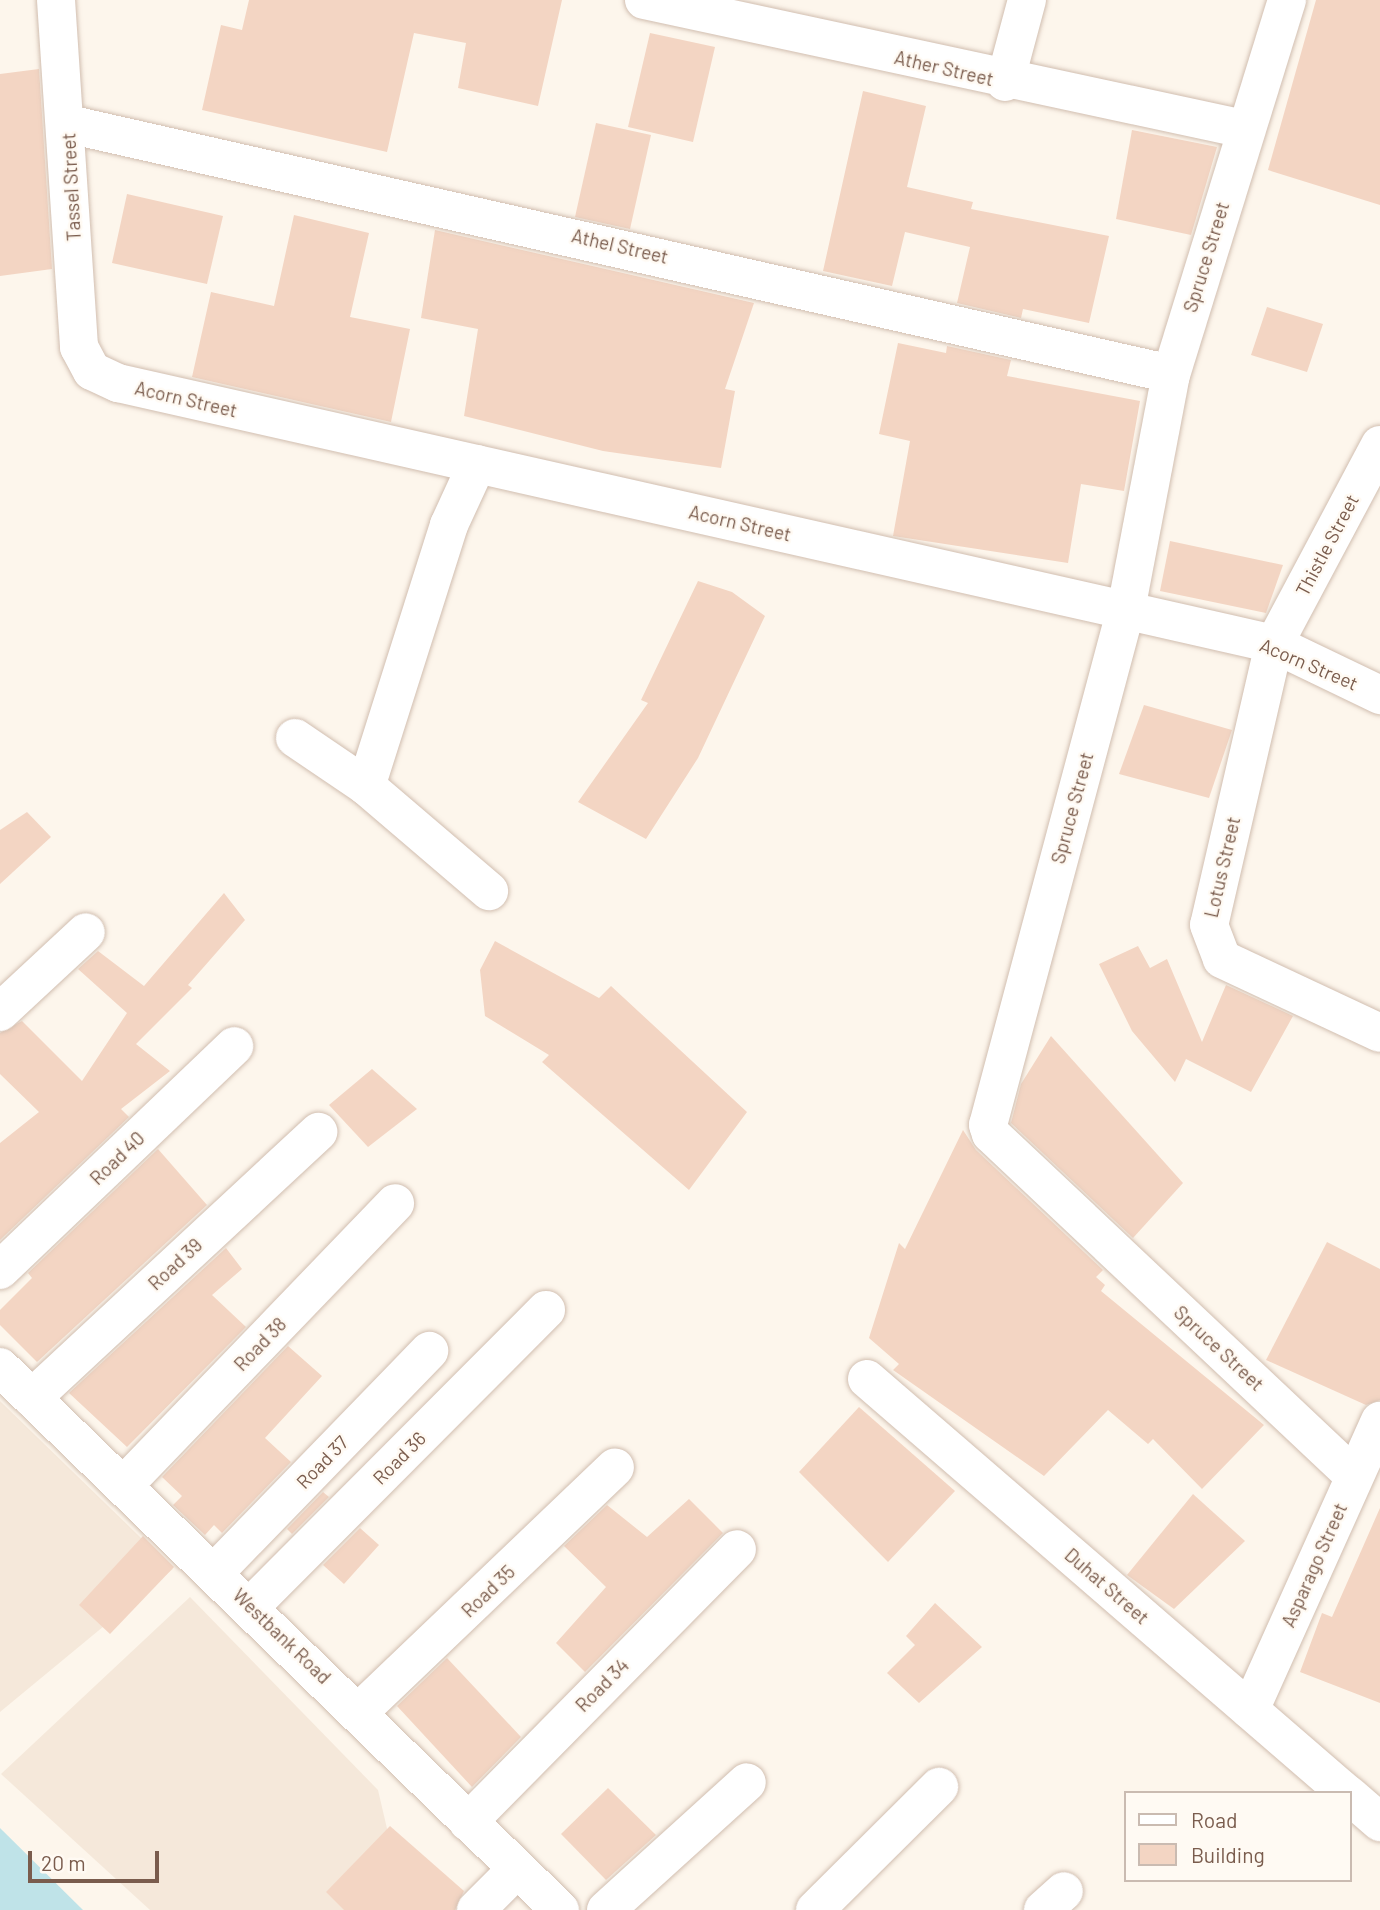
<!DOCTYPE html>
<html>
<head>
<meta charset="utf-8">
<style>
  body { margin:0 }
  #map { position:relative; width:1380px; height:1910px; overflow:hidden; background:#fdf6ec; font-family:Barlow,sans-serif }
  div>[style] { position:absolute }
  [style*='--x'] { left:calc(var(--x)*1px); top:calc(var(--y)*1px); width:calc(var(--w)*1px); rotate:calc(var(--a)*1deg) }
  .residential>* { inset:0; background:#f5e8da }
  .water>* { inset:0; background:#bfe3e8 }
  .building>* { inset:0; background:#f3d5c3 }
  .roads { filter:drop-shadow(0 0 2px #d1beb0) drop-shadow(0 0 2px #d1beb0) }
  .minor>* { height:38px; margin:-19px; padding:0 19px; transform-origin:19px; border-radius:19px; background:#fff }
  span { translate:-50% -50%; white-space:nowrap; text-align:center; line-height:1.15; -webkit-text-stroke:5px #fffaf3; paint-order:stroke }
  .street-label { font-size:19px; color:#7a5c4d }
  .legend { position:absolute; left:1124px; top:1791px; width:228px; height:91px; box-sizing:border-box; background:#fffaf3; border:2px solid #cabbb1; margin:0; padding:9px 12px; list-style:none; font-size:21px; color:#7a5c4d }
  .legend li { display:flex; align-items:center; gap:14px; height:35px }
  .legend b { width:35px; border:2px solid #cabbb1 }
  .scale { position:absolute; left:28px; top:1851px; width:131px; height:32px; box-sizing:border-box; border:4px solid #7a5c4d; border-top:0; padding-left:9px; font-size:21px; line-height:24px; white-space:nowrap; color:#7a5c4d; -webkit-text-stroke:5px #fffaf3; paint-order:stroke }
</style>
</head>
<body>
<div id="map">
  <div class="residential">
    <div style="clip-path:polygon(0 1401px,173px 1569px,0 1712px)"></div>
    <div style="clip-path:polygon(190px 1597px,378px 1790px,406px 1910px,150px 1910px,1px 1774px)"></div>
  </div>
  <div class="water">
    <div style="clip-path:polygon(0 1828px,83px 1910px,0 1910px)"></div>
  </div>
  <div class="building">
    <div style="clip-path:polygon(249px 0,562px 0,538px 106px,458px 88px,466px 43px,414px 33px,387px 152px,202px 110px,221px 25px,242px 30px)"></div>
    <div style="clip-path:polygon(1316px 0,1380px 0,1380px 205px,1268px 170px)"></div>
    <div style="clip-path:polygon(650px 33px,715px 47px,693px 142px,628px 127px)"></div>
    <div style="clip-path:polygon(39px 69px,52px 269px,0 276px,0 74px)"></div>
    <div style="clip-path:polygon(863px 91px,926px 106px,907px 187px,973px 202px,971px 209px,1109px 236px,1089px 323px,1023px 309px,1021px 318px,957px 303px,970px 247px,905px 232px,892px 286px,823px 271px)"></div>
    <div style="clip-path:polygon(596px 123px,651px 135px,630px 229px,575px 217px)"></div>
    <div style="clip-path:polygon(1132px 130px,1217px 147px,1191px 235px,1116px 219px)"></div>
    <div style="clip-path:polygon(127px 194px,223px 216px,207px 284px,112px 263px)"></div>
    <div style="clip-path:polygon(294px 215px,369px 233px,350px 317px,410px 329px,391px 422px,192px 377px,211px 292px,274px 306px)"></div>
    <div style="clip-path:polygon(435px 230px,754px 303px,725px 389px,735px 391px,721px 468px,603px 451px,464px 416px,478px 329px,421px 318px)"></div>
    <div style="clip-path:polygon(1267px 307px,1323px 324px,1307px 372px,1251px 355px)"></div>
    <div style="clip-path:polygon(898px 343px,946px 353px,947px 346px,1011px 360px,1007px 376px,1140px 401px,1124px 491px,1081px 484px,1068px 563px,893px 536px,910px 441px,879px 434px)"></div>
    <div style="clip-path:polygon(1170px 541px,1283px 565px,1266px 613px,1160px 591px)"></div>
    <div style="clip-path:polygon(698px 581px,732px 592px,765px 616px,698px 758px,646px 839px,578px 802px,648px 703px,641px 700px)"></div>
    <div style="clip-path:polygon(1144px 705px,1232px 730px,1209px 798px,1119px 774px)"></div>
    <div style="clip-path:polygon(27px 812px,51px 837px,0 884px,0 830px)"></div>
    <div style="clip-path:polygon(224px 893px,245px 920px,188px 985px,192px 988px,136px 1044px,170px 1071px,121px 1109px,129px 1117px,0 1240px,0 1143px,39px 1112px,0 1074px,0 1033px,22px 1021px,82px 1081px,127px 1013px,78px 969px,98px 951px,144px 986px)"></div>
    <div style="clip-path:polygon(495px 941px,599px 998px,611px 986px,747px 1112px,689px 1190px,542px 1062px,549px 1055px,485px 1016px,480px 970px)"></div>
    <div style="clip-path:polygon(1138px 946px,1150px 968px,1167px 959px,1202px 1042px,1226px 985px,1293px 1016px,1251px 1092px,1186px 1059px,1175px 1082px,1132px 1031px,1099px 964px)"></div>
    <div style="clip-path:polygon(1051px 1036px,1183px 1183px,1133px 1238px,1011px 1123px,1021px 1084px)"></div>
    <div style="clip-path:polygon(372px 1069px,417px 1109px,368px 1147px,329px 1105px)"></div>
    <div style="clip-path:polygon(963px 1130px,976px 1150px,1103px 1270px,1096px 1277px,1105px 1285px,1101px 1291px,1264px 1425px,1202px 1489px,1153px 1439px,1148px 1444px,1108px 1410px,1044px 1476px,893px 1370px,899px 1364px,869px 1338px,899px 1243px,905px 1249px)"></div>
    <div style="clip-path:polygon(158px 1149px,207px 1205px,37px 1362px,0 1325px,0 1310px,32px 1278px,28px 1273px)"></div>
    <div style="clip-path:polygon(1327px 1242px,1380px 1269px,1380px 1400px,1366px 1405px,1266px 1360px)"></div>
    <div style="clip-path:polygon(226px 1248px,242px 1269px,212px 1295px,246px 1327px,127px 1447px,69px 1393px)"></div>
    <div style="clip-path:polygon(288px 1346px,322px 1376px,265px 1438px,291px 1462px,222px 1533px,214px 1525px,205px 1535px,173px 1505px,182px 1496px,162px 1477px)"></div>
    <div style="clip-path:polygon(859px 1407px,955px 1491px,888px 1562px,799px 1472px)"></div>
    <div style="clip-path:polygon(323px 1492px,329px 1497px,292px 1534px,287px 1529px)"></div>
    <div style="clip-path:polygon(1193px 1494px,1245px 1541px,1174px 1609px,1127px 1575px)"></div>
    <div style="clip-path:polygon(689px 1499px,723px 1533px,585px 1672px,556px 1643px,606px 1587px,564px 1546px,607px 1505px,647px 1537px)"></div>
    <div style="clip-path:polygon(1380px 1508px,1380px 1703px,1300px 1672px,1322px 1613px,1332px 1617px)"></div>
    <div style="clip-path:polygon(360px 1528px,379px 1545px,344px 1584px,323px 1565px)"></div>
    <div style="clip-path:polygon(143px 1536px,174px 1567px,110px 1634px,79px 1605px)"></div>
    <div style="clip-path:polygon(935px 1603px,982px 1647px,919px 1703px,887px 1673px,915px 1645px,906px 1636px)"></div>
    <div style="clip-path:polygon(447px 1658px,521px 1737px,472px 1787px,397px 1706px)"></div>
    <div style="clip-path:polygon(608px 1788px,656px 1835px,606px 1880px,561px 1834px)"></div>
    <div style="clip-path:polygon(390px 1826px,464px 1891px,455px 1910px,344px 1910px,326px 1892px)"></div>
  </div>
  <div class="roads">
    <div class="minor">
      <div style="--x:56;--y:0;--w:348;--a:86.2"></div>
      <div style="--x:79;--y:347;--w:27;--a:62"></div>
      <div style="--x:92;--y:371;--w:29;--a:25"></div>
      <div style="--x:118;--y:383;--w:1185;--a:12.72"></div>
      <div style="--x:1274;--y:644;--w:118;--a:25.7"></div>
      <div style="--x:644;--y:0;--w:614;--a:12.13"></div>
      <div style="--x:1287;--y:0;--w:392;--a:107.2"></div>
      <div style="--x:1171;--y:374;--w:239;--a:100.8"></div>
      <div style="--x:1126;--y:609;--w:534;--a:104.97"></div>
      <div style="--x:988;--y:1125;--w:9;--a:72"></div>
      <div style="--x:991;--y:1134;--w:499;--a:43.3"></div>
      <div style="--x:1005;--y:82;--w:85;--a:-75"></div>
      <div style="--x:68;--y:124;--w:1131;--a:12.77"></div>
      <div style="--x:1380;--y:445;--w:225;--a:118"></div>
      <div style="--x:1274;--y:644;--w:288;--a:103"></div>
      <div style="--x:1209;--y:925;--w:36;--a:69"></div>
      <div style="--x:1222;--y:959;--w:174;--a:25.1"></div>
      <div style="--x:477;--y:464;--w:67;--a:114.7"></div>
      <div style="--x:449;--y:525;--w:274;--a:107.6"></div>
      <div style="--x:366;--y:786;--w:162;--a:40.5"></div>
      <div style="--x:295;--y:738;--w:86;--a:34.1"></div>
      <div style="--x:0;--y:1012;--w:117;--a:-42.9"></div>
      <div style="--x:0;--y:1270;--w:324;--a:-43.7"></div>
      <div style="--x:0;--y:1367;--w:780;--a:44.12"></div>
      <div style="--x:867;--y:1379;--w:633;--a:40.84"></div>
      <div style="--x:32;--y:1398;--w:391;--a:-42.9"></div>
      <div style="--x:124;--y:1485;--w:391;--a:-46.1"></div>
      <div style="--x:215;--y:1572;--w:308;--a:-45.9"></div>
      <div style="--x:251;--y:1606;--w:418;--a:-45.1"></div>
      <div style="--x:1250;--y:1710;--w:317;--a:-65.8"></div>
      <div style="--x:359;--y:1712;--w:354;--a:-43.7"></div>
      <div style="--x:1350;--y:1796;--w:40;--a:41"></div>
      <div style="--x:468;--y:1822;--w:383;--a:-45.4"></div>
      <div style="--x:476;--y:1910;--w:58;--a:-45"></div>
      <div style="--x:606;--y:1910;--w:190;--a:-42.2"></div>
      <div style="--x:815;--y:1910;--w:175;--a:-44.8"></div>
      <div style="--x:1043;--y:1910;--w:28;--a:-42"></div>
    </div>
  </div>
  <div class="street-label">
    <span style="left:944px;top:68px;rotate:13deg">Ather Street</span>
    <span style="left:71px;top:187px;rotate:-93deg">Tassel Street</span>
    <span style="left:620px;top:246px;rotate:13deg">Athel Street</span>
    <span style="left:1206px;top:257px;rotate:-73deg">Spruce Street</span>
    <span style="left:186px;top:399px;rotate:13deg">Acorn Street</span>
    <span style="left:740px;top:523px;rotate:13deg">Acorn Street</span>
    <span style="left:1327px;top:545px;rotate:-62deg">Thistle Street</span>
    <span style="left:1309px;top:664px;rotate:23deg">Acorn Street</span>
    <span style="left:1072px;top:808px;rotate:-75deg">Spruce Street</span>
    <span style="left:1222px;top:867px;rotate:-77deg">Lotus Street</span>
    <span style="left:117px;top:1158px;rotate:-44deg">Road 40</span>
    <span style="left:175px;top:1264px;rotate:-43deg">Road 39</span>
    <span style="left:260px;top:1344px;rotate:-46deg">Road 38</span>
    <span style="left:1219px;top:1348px;rotate:43deg">Spruce Street</span>
    <span style="left:399px;top:1458px;rotate:-45deg">Road 36</span>
    <span style="left:322px;top:1462px;rotate:-46deg">Road 37</span>
    <span style="left:1314px;top:1565px;rotate:-66deg">Asparago Street</span>
    <span style="left:1107px;top:1586px;rotate:41deg">Duhat Street</span>
    <span style="left:488px;top:1591px;rotate:-44deg">Road 35</span>
    <span style="left:282px;top:1636px;rotate:44deg">Westbank Road</span>
    <span style="left:602px;top:1685px;rotate:-45deg">Road 34</span>
  </div>
  <ul class="legend">
  <li><b style="height:9px;background:#fff"></b>Road</li>
  <li><b style="height:19px;background:#f3d5c3"></b>Building</li>
  </ul>
  <div class="scale">20 m</div>
</div>
</body>
</html>
